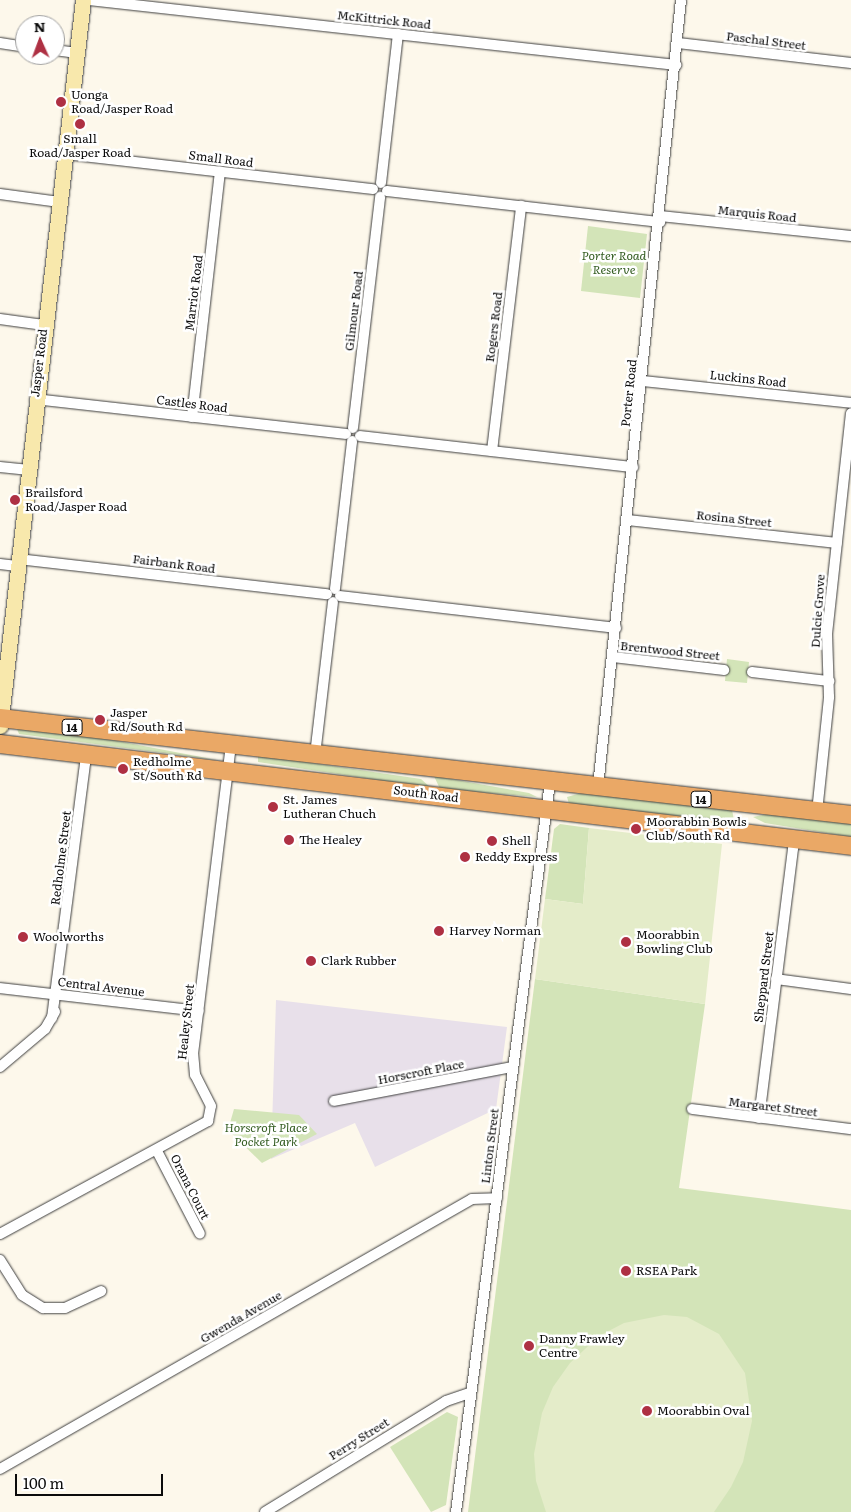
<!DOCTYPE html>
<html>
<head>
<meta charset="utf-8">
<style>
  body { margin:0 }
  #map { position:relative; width:851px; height:1512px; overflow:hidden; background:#fdf8eb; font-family:Literata,serif }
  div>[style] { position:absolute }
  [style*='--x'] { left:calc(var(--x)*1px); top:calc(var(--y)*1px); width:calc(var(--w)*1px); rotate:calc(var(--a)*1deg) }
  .industrial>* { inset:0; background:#e8e0ea }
  .green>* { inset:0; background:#d3e4b8 }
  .pitch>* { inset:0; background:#e4ecc9 }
  .roads { filter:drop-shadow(0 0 1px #3e3e3e) drop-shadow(0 0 1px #3e3e3e) }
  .minor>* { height:10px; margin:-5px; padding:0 5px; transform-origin:5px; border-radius:5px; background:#fff }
  .secondary>* { height:15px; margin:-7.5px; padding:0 7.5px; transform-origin:7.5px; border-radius:7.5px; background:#f8e8ac }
  .trunk>* { height:18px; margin:-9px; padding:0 9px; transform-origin:9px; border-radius:9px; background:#eaa866 }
  .dots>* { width:14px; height:14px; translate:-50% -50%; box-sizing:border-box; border:2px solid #fff; border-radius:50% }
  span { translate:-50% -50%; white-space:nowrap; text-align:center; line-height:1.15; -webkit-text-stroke:5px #fff; paint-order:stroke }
  .shield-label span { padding:1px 4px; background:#fff; border:1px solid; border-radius:4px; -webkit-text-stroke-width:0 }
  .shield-label { font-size:11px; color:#0b0b0b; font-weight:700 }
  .street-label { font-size:12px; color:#0b0b0b }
  .poi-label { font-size:12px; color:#0b0b0b }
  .left { translate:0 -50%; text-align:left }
  .park-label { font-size:12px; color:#345d22; font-style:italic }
  .north { position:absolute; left:15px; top:15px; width:50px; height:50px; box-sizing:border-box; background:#fff; border:1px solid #9d9d9d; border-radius:50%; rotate:358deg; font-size:14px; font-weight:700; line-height:20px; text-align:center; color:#0b0b0b }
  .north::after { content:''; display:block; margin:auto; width:18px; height:22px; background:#ae3043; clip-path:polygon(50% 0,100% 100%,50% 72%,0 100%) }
  .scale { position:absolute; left:15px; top:1474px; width:148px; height:22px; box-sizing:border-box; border:2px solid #0b0b0b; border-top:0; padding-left:6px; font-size:15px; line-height:18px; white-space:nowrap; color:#0b0b0b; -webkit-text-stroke:4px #fff; paint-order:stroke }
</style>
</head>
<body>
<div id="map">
  <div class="industrial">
    <div style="clip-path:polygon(276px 1000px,507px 1027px,496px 1109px,375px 1167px,355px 1123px,271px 1159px)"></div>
  </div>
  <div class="green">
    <div style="clip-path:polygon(588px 226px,647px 234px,640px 298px,581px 291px)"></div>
    <div style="clip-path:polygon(727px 659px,749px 662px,747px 683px,725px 681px)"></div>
    <div style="clip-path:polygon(17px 729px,86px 735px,217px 760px,19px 734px)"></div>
    <div style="clip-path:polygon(258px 755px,421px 779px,431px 788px,258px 762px)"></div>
    <div style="clip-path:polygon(434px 776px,529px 793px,537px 797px,440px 789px)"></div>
    <div style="clip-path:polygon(581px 793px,732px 810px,734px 820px,730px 824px,569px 804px,567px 797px)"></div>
    <div style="clip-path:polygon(767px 814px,851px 823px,851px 837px,765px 823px,753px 817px)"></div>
    <div style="clip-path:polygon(560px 824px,589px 828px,583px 904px,545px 899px,554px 829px)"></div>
    <div style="clip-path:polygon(535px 979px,705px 1004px,679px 1188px,851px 1210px,851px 1512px,468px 1512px)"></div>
    <div style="clip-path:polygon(234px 1109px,299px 1115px,317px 1134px,262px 1163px,228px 1130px)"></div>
    <div style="clip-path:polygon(447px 1412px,458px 1417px,446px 1505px,431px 1512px,390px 1447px)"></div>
  </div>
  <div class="pitch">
    <div style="clip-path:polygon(589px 828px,722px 844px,705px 1004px,535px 979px,545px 899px,583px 904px)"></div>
    <div style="clip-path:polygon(664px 1315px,687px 1317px,719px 1334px,745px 1373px,752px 1421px,743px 1462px,731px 1487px,714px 1512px,546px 1512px,536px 1481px,534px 1454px,542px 1413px,553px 1387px,570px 1363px,599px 1336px,624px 1323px)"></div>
  </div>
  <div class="roads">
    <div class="minor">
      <div style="--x:89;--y:0;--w:591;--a:6.32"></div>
      <div style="--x:0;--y:43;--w:25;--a:9"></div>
      <div style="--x:678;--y:43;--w:174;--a:6.6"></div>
      <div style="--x:55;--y:50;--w:22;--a:8"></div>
      <div style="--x:65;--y:154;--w:310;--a:6.5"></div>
      <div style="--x:381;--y:183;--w:150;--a:-83.5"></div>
      <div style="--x:387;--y:191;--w:275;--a:6.5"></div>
      <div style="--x:0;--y:194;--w:60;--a:7.7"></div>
      <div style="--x:660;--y:216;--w:192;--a:6"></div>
      <div style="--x:0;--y:319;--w:44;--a:7.8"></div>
      <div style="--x:643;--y:381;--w:209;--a:6"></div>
      <div style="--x:35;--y:399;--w:313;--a:6.4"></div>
      <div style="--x:192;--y:417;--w:247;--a:-83.5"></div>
      <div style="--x:353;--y:428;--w:233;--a:-83.3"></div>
      <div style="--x:360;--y:436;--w:275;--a:6.5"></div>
      <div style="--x:492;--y:451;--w:247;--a:-83.2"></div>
      <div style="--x:0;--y:467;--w:27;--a:6"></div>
      <div style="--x:628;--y:520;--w:210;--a:6.3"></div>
      <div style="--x:18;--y:559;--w:311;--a:6.5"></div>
      <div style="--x:0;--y:564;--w:17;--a:7"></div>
      <div style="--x:335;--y:589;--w:149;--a:-83.4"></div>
      <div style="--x:340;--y:596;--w:278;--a:6.6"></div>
      <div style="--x:613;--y:657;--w:112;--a:6.7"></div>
      <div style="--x:752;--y:672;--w:78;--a:6.7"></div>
      <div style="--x:315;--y:755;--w:154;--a:-83.3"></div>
      <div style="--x:598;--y:787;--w:791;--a:-83.98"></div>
      <div style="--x:817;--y:812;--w:116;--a:-84"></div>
      <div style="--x:829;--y:697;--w:63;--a:-91.8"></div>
      <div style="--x:827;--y:634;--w:222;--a:-83.8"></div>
      <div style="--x:776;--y:979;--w:76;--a:7.6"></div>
      <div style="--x:0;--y:988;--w:200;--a:6.6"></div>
      <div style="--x:52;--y:1018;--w:265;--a:-82.6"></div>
      <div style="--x:0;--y:1067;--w:59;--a:-40.2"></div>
      <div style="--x:45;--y:1029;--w:20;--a:-60"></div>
      <div style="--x:334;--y:1101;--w:181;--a:-10.8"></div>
      <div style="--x:692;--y:1109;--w:160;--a:7.2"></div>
      <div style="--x:759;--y:1118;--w:281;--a:-82.8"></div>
      <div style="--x:157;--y:1151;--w:93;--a:62.6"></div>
      <div style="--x:0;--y:1234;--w:237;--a:-28.5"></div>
      <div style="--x:208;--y:1121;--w:15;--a:-79"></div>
      <div style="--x:211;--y:1106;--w:35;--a:-117"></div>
      <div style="--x:195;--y:1075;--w:21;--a:-95"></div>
      <div style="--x:193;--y:1054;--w:311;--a:-83"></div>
      <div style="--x:0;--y:1260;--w:41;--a:57.8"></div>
      <div style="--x:22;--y:1295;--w:25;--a:32"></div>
      <div style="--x:43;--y:1308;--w:22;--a:0"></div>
      <div style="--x:65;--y:1308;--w:40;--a:-25"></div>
      <div style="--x:0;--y:1469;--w:544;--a:-29.77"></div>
      <div style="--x:472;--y:1199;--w:25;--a:-2"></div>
      <div style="--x:265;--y:1512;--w:212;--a:-31.5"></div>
      <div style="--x:446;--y:1401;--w:24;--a:-19"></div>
      <div style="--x:456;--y:1512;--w:736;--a:-82.66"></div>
    </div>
    <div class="secondary">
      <div style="--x:0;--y:726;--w:731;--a:-83.48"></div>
    </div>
    <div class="trunk">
      <div style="--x:0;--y:718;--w:857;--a:6.5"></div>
      <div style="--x:0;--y:744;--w:857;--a:6.83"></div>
    </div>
  </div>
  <div class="dots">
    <div style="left:61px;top:102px;background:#ae3043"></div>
    <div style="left:80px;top:124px;background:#ae3043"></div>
    <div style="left:15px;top:500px;background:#ae3043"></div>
    <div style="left:100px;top:720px;background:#ae3043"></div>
    <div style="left:123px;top:769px;background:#ae3043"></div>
    <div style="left:273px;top:807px;background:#ae3043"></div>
    <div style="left:636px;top:829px;background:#ae3043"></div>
    <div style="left:289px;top:840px;background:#ae3043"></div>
    <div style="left:492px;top:841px;background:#ae3043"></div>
    <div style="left:465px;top:857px;background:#ae3043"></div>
    <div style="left:439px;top:931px;background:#ae3043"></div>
    <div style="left:23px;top:937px;background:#ae3043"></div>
    <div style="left:626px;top:942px;background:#ae3043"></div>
    <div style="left:311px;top:961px;background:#ae3043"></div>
    <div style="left:626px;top:1271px;background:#ae3043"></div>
    <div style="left:529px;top:1346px;background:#ae3043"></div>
    <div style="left:647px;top:1411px;background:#ae3043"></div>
  </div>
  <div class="shield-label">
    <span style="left:72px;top:727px">14</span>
    <span style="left:701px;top:799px">14</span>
  </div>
  <div class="street-label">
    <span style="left:384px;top:20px;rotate:6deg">McKittrick Road</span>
    <span style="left:766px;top:41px;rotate:7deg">Paschal Street</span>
    <span style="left:221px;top:159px;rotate:7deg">Small Road</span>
    <span style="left:757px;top:214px;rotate:6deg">Marquis Road</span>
    <span style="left:194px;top:293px;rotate:-83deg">Marriot Road</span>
    <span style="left:354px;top:311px;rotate:-83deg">Gilmour Road</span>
    <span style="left:494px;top:327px;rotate:-83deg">Rogers Road</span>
    <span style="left:39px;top:363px;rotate:-83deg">Jasper Road</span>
    <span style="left:748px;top:379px;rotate:6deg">Luckins Road</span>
    <span style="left:629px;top:393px;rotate:-84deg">Porter Road</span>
    <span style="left:192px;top:404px;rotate:7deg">Castles Road</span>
    <span style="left:734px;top:519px;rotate:6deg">Rosina Street</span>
    <span style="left:174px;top:564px;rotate:7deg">Fairbank Road</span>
    <span style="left:818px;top:611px;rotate:-86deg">Dulcie Grove</span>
    <span style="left:670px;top:651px;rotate:6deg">Brentwood Street</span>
    <span style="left:426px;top:794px;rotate:7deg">South Road</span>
    <span style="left:61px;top:858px;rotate:-83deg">Redholme Street</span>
    <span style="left:764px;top:977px;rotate:-83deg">Sheppard Street</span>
    <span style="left:101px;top:987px;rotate:7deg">Central Avenue</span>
    <span style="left:186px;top:1022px;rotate:-84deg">Healey Street</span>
    <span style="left:421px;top:1072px;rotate:-11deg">Horscroft Place</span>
    <span style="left:773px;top:1107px;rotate:7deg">Margaret Street</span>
    <span style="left:490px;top:1146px;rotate:-83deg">Linton Street</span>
    <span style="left:190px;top:1187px;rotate:63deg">Orana Court</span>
    <span style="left:241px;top:1317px;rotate:-30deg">Gwenda Avenue</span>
    <span style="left:359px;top:1439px;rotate:-32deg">Perry Street</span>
  </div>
  <div class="poi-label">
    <span class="left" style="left:71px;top:102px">Uonga<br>Road/Jasper Road</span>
    <span style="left:80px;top:146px">Small<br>Road/Jasper Road</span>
    <span class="left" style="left:25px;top:500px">Brailsford<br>Road/Jasper Road</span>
    <span class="left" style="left:110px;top:720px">Jasper<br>Rd/South Rd</span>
    <span class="left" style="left:133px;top:769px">Redholme<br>St/South Rd</span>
    <span class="left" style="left:283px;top:807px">St. James<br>Lutheran Chuch</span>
    <span class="left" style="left:646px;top:829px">Moorabbin Bowls<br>Club/South Rd</span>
    <span class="left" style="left:299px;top:840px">The Healey</span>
    <span class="left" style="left:502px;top:841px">Shell</span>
    <span class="left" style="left:475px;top:857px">Reddy Express</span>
    <span class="left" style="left:449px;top:931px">Harvey Norman</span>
    <span class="left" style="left:636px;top:942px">Moorabbin<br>Bowling Club</span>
    <span class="left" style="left:33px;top:937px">Woolworths</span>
    <span class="left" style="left:321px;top:961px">Clark Rubber</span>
    <span class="left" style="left:636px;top:1271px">RSEA Park</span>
    <span class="left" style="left:539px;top:1346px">Danny Frawley<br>Centre</span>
    <span class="left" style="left:657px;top:1411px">Moorabbin Oval</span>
  </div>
  <div class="park-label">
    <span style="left:614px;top:263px">Porter Road<br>Reserve</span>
    <span style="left:266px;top:1135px">Horscroft Place<br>Pocket Park</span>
  </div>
  <div class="north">N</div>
  <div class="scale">100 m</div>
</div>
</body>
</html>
